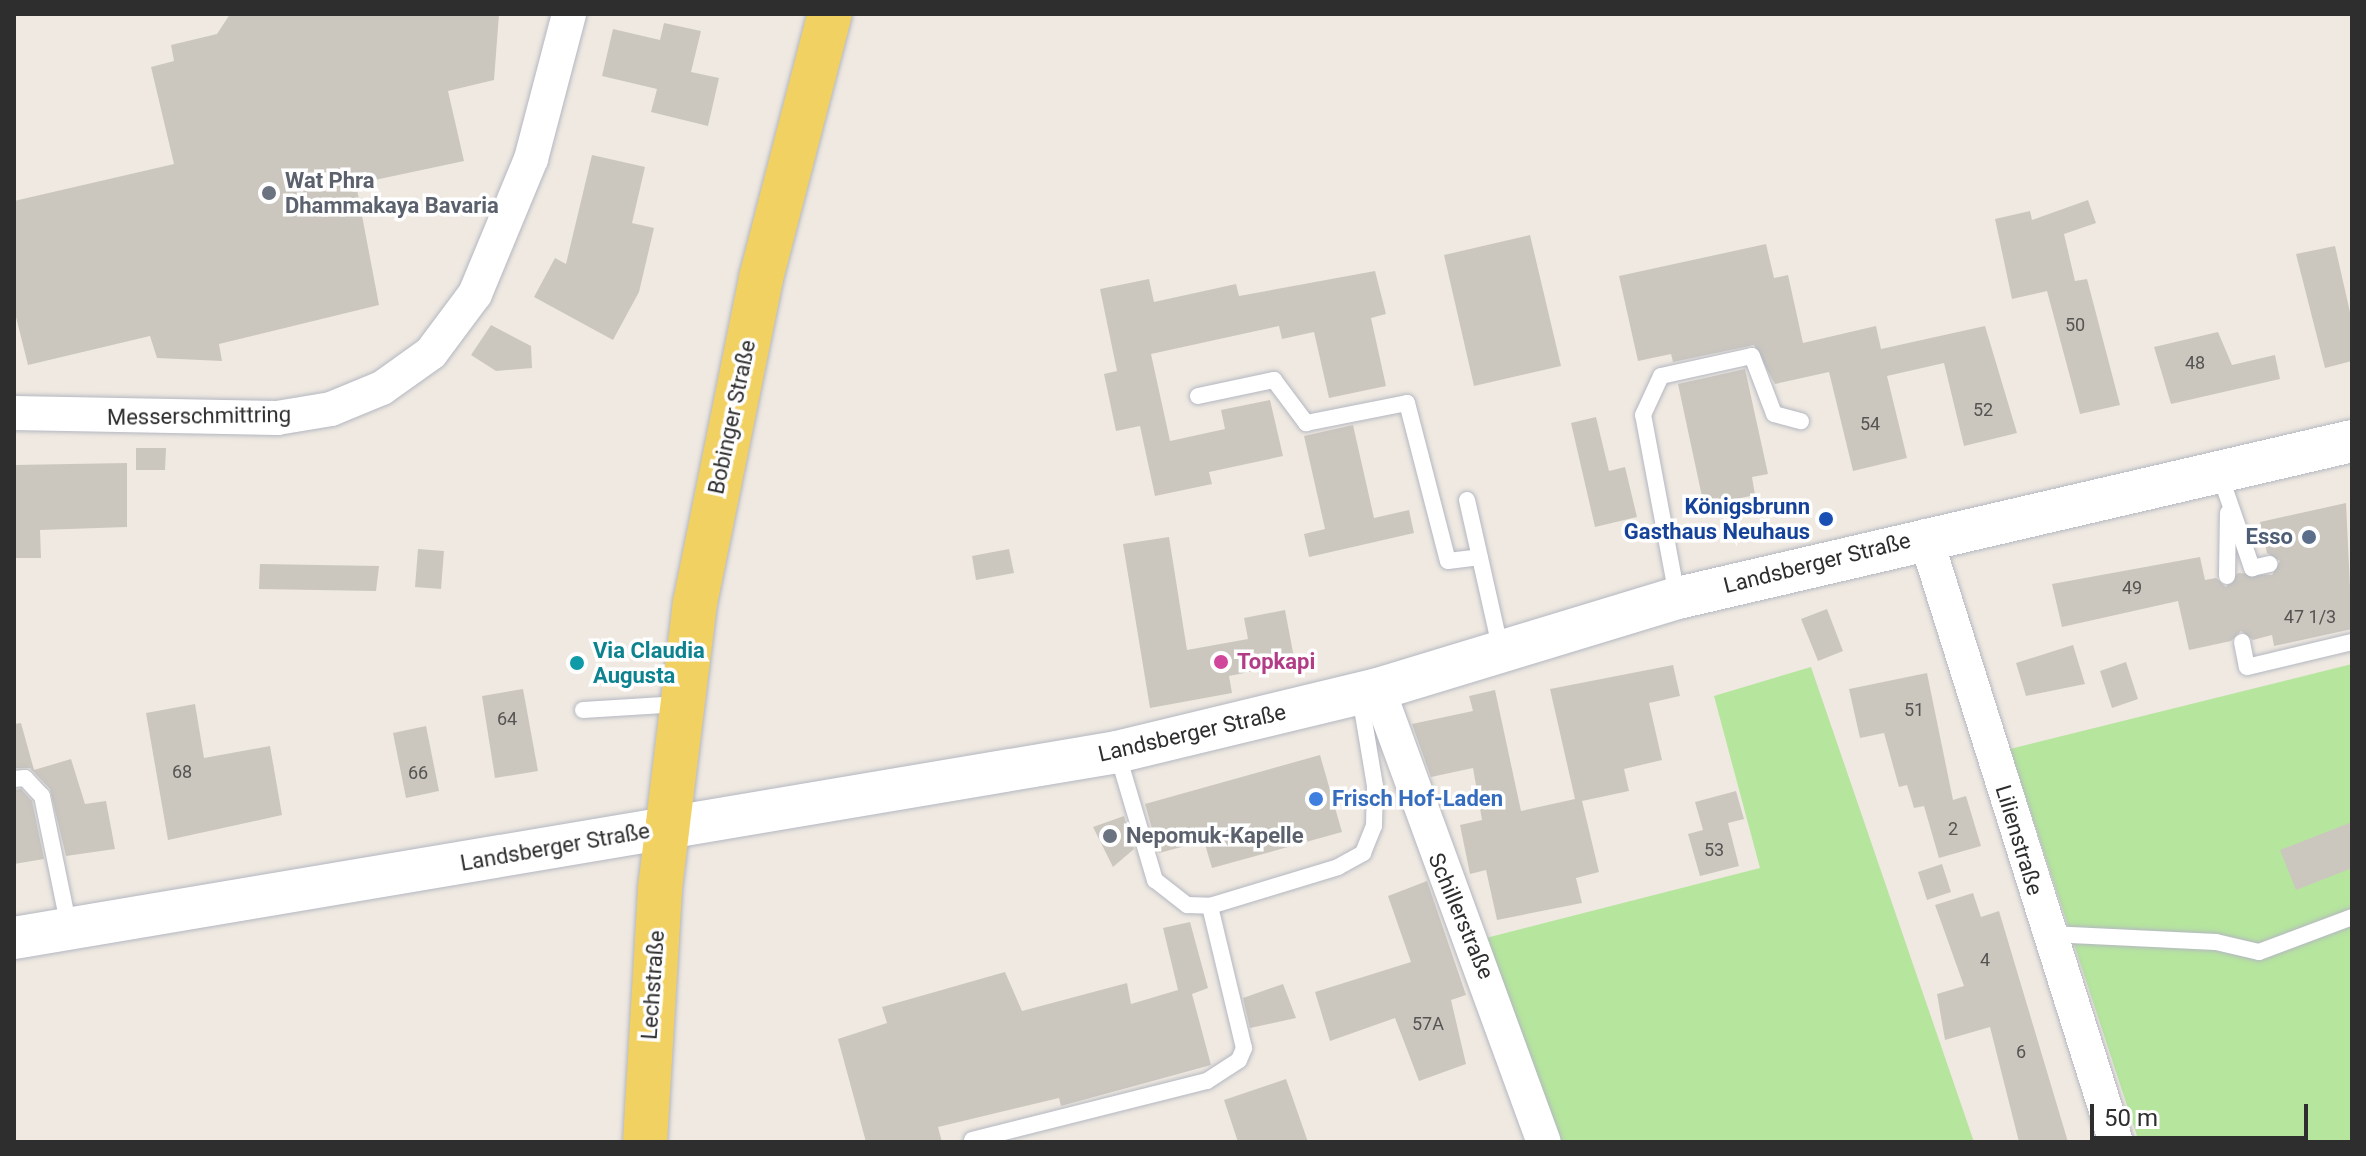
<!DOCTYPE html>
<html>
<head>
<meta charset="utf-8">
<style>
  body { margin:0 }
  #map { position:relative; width:2366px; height:1156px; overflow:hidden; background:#efe9e1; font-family:Roboto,sans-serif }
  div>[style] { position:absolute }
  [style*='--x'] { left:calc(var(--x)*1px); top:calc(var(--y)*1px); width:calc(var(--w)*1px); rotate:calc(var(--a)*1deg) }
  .green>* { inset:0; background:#b6e59e }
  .building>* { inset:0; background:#cbc7bf }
  .roads { filter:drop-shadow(0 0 2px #b4b7c1) drop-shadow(0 0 2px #b4b7c1) }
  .service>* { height:16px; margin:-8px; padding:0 8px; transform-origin:8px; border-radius:8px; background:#fff }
  .minor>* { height:34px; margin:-17px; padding:0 17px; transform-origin:17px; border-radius:17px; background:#fff }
  .tertiary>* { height:42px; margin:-21px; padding:0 21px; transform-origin:21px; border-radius:21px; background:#fff }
  .primary>* { height:44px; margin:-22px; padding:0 22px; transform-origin:22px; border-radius:22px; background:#f2d163 }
  .dots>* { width:22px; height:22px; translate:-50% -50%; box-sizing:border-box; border:4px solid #fff; border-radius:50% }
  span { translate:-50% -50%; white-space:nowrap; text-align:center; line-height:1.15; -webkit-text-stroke:7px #fff; paint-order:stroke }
  .number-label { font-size:18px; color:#555452 }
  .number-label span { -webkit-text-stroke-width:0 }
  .worship-label { font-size:22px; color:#5b616d; font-weight:700 }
  .left { translate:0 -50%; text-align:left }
  .street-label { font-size:22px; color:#2e2e2e }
  .transit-label { font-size:22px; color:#164399; font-weight:700 }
  .right { translate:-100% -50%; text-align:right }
  .service-label { font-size:22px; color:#4e5e75; font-weight:700 }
  .culture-label { font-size:22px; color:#0d838f; font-weight:700 }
  .hotel-label { font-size:22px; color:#b23c85; font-weight:700 }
  .shop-label { font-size:22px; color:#366cbe; font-weight:700 }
  .frame { position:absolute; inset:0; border:16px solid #2e2e2e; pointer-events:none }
  .scale { position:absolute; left:2090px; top:1104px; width:218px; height:36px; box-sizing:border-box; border:4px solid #2e2e2e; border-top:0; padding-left:10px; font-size:24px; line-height:28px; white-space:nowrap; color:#2e2e2e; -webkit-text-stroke:6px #fff; paint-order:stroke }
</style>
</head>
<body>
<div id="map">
  <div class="green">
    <div style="clip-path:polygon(2352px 664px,2352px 1142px,2139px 1142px,2010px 749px)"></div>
    <div style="clip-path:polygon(1811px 667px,1974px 1142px,1552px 1142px,1486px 938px,1760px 868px,1714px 696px)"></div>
  </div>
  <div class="building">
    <div style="clip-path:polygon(230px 14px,499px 14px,494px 80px,448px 91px,464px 161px,356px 184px,379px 305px,219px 344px,222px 361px,157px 358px,150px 336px,28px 365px,14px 309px,14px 201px,174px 164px,151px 67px,174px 61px,171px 45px,217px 34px)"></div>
    <div style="clip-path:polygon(664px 23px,701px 31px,691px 72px,719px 78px,708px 126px,651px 112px,657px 89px,602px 76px,613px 29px,660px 40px)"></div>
    <div style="clip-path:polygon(592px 155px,645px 167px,632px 223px,654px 228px,639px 292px,613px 340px,534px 297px,555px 258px,566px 264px)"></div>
    <div style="clip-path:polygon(2088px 200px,2096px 223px,2064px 234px,2075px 281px,2087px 279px,2120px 405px,2080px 414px,2047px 291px,2012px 299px,1995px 219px,2030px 211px,2032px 220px)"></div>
    <div style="clip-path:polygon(1530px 235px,1561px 366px,1474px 386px,1444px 255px)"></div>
    <div style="clip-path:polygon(1766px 244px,1774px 278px,1788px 275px,1803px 343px,1876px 326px,1881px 349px,1985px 326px,2017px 433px,1964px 446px,1944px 363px,1887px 376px,1907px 458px,1853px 471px,1829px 372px,1775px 384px,1754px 345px,1673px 362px,1671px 354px,1638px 361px,1619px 276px)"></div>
    <div style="clip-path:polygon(2335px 246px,2352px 321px,2352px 361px,2325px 368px,2296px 254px)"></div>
    <div style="clip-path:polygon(1375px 271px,1386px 314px,1371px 318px,1386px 386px,1329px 398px,1314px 332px,1282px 339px,1279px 326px,1151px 354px,1170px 441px,1225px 429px,1221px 410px,1270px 400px,1283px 456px,1209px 472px,1212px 484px,1155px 496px,1140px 426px,1116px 431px,1104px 374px,1117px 371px,1100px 289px,1149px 279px,1154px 302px,1236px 284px,1239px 296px)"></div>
    <div style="clip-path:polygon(491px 325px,531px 346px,532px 368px,496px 371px,471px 355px)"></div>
    <div style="clip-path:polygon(2218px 332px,2232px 365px,2275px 355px,2280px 379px,2171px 404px,2154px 347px)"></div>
    <div style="clip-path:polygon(1745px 369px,1768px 474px,1752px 477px,1755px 495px,1704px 506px,1678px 384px)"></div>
    <div style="clip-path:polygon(1596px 417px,1609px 471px,1625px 467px,1637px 517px,1595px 527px,1571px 423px)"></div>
    <div style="clip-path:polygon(1353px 425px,1374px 518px,1409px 510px,1414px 533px,1309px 557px,1304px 534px,1325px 529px,1304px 436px)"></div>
    <div style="clip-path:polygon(136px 448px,166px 448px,165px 470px,136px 470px)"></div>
    <div style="clip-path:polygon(127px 463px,127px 527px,40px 530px,41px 558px,14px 558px,14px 465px)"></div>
    <div style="clip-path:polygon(2346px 503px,2352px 629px,2274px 646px,2272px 635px,2253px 640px,2241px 631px,2231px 641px,2189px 650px,2178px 601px,2062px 627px,2052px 584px,2200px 557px,2205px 580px,2216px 578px,2226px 587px,2238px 573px,2272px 575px,2280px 561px,2267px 553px,2260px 522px)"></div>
    <div style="clip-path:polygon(1169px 537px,1187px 650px,1248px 639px,1244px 618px,1285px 610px,1295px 663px,1229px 676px,1232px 693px,1150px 708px,1123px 544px)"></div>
    <div style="clip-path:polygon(418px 549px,444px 551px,441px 589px,415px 587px)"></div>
    <div style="clip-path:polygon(1009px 549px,1014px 573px,976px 580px,972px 556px)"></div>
    <div style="clip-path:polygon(260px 564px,379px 566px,376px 591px,259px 589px)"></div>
    <div style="clip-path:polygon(1827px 609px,1843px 651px,1818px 661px,1801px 619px)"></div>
    <div style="clip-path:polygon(2073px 645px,2085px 684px,2026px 696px,2016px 663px)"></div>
    <div style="clip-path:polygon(2126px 662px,2138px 699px,2112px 708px,2100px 671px)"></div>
    <div style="clip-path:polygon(1673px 665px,1680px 696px,1649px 703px,1662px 760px,1624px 769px,1629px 791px,1582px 801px,1599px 872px,1576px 878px,1582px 903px,1497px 920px,1486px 870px,1470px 874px,1460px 825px,1482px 820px,1473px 768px,1431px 777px,1412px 724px,1473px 711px,1469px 696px,1495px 690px,1521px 811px,1575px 799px,1550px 689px)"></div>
    <div style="clip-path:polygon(1927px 673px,1953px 800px,1966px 796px,1981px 846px,1939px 858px,1924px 806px,1914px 808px,1907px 785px,1899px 787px,1884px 733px,1860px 738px,1849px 689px)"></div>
    <div style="clip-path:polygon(523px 689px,538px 771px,495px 778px,482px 696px)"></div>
    <div style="clip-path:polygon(195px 704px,204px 758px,270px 746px,282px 815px,168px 840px,146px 713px)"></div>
    <div style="clip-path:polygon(21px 723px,34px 770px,71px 759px,85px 804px,106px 801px,115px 849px,66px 856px,50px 789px,30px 768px,14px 768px,14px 724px)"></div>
    <div style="clip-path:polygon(426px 726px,439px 791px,406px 798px,393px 733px)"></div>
    <div style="clip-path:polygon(1320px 755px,1342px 832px,1212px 868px,1204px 841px,1159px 853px,1145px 804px)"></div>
    <div style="clip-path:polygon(21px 789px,32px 801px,44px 859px,14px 864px,14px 790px)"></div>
    <div style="clip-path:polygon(1736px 791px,1744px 819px,1728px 823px,1739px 866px,1700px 876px,1688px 834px,1703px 830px,1695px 802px)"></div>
    <div style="clip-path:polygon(1124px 816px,1134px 849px,1113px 867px,1093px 827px)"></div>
    <div style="clip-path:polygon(2352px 822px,2352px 868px,2296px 890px,2280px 850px)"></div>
    <div style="clip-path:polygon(1942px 864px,1951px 892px,1927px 900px,1918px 872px)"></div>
    <div style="clip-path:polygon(1427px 881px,1466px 995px,1451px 1000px,1466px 1064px,1419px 1081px,1395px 1018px,1330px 1041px,1315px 992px,1411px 962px,1388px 896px)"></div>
    <div style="clip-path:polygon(1973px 893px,1981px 917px,1999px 911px,2068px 1142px,2019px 1142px,1990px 1027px,1945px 1040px,1937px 994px,1964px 986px,1935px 905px)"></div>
    <div style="clip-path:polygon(1190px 922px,1208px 988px,1192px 994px,1211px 1065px,1061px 1106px,1059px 1098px,938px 1127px,942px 1142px,866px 1142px,838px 1039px,887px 1023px,882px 1007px,1005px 972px,1022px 1011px,1127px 983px,1131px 1004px,1178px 990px,1163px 928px)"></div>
    <div style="clip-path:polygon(1283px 984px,1296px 1018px,1250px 1028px,1243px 998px)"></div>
    <div style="clip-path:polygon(1286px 1079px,1308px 1142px,1238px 1142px,1224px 1100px)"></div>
  </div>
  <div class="roads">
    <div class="service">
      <div style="--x:1198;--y:396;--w:78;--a:-11.9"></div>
      <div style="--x:1274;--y:380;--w:54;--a:53.3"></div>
      <div style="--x:1306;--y:423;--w:103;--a:-11.2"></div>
      <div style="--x:1407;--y:403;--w:163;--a:75.5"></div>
      <div style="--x:1448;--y:561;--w:32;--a:-7"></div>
      <div style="--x:2219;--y:472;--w:102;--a:71"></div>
      <div style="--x:2252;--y:568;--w:18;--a:-13"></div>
      <div style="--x:1467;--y:500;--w:155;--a:77.3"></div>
      <div style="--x:2227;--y:576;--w:63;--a:-89.1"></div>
      <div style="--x:1677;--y:596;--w:184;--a:-100.6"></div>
      <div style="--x:1643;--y:415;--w:43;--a:-65.2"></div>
      <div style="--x:1661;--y:376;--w:93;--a:-12.4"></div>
      <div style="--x:1752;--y:356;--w:62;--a:69.2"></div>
      <div style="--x:1774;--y:414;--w:28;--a:15"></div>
      <div style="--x:2242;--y:642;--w:25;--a:79"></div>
      <div style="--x:2247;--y:667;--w:108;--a:-13.4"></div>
      <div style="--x:583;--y:710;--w:97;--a:-3.5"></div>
      <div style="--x:1117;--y:752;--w:134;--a:73.5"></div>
      <div style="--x:1155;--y:880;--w:41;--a:38"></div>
      <div style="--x:1187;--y:905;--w:23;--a:2"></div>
      <div style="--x:1210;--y:906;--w:134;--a:-16.9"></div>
      <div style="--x:1338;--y:867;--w:29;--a:-29"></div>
      <div style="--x:1363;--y:853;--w:29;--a:-68"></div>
      <div style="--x:1374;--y:826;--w:40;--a:-88.6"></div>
      <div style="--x:1375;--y:786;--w:91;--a:-99.5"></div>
      <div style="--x:14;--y:779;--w:11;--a:-5"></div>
      <div style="--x:25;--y:778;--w:25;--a:47"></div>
      <div style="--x:42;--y:796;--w:134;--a:78.4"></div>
      <div style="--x:2050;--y:934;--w:166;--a:2.8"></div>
      <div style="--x:2216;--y:942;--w:44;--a:13.1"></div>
      <div style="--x:2259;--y:952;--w:99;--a:-20.6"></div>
      <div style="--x:972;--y:1140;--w:242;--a:-14.1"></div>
      <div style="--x:1207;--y:1081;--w:38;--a:-33"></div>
      <div style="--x:1239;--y:1060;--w:13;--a:-67"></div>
      <div style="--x:1244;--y:1048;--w:146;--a:-103.5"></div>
    </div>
    <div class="minor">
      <div style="--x:14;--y:413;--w:263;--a:1.1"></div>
      <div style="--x:277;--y:418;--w:55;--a:-9.5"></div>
      <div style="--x:331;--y:409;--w:55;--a:-22.4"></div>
      <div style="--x:382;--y:388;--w:60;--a:-35.5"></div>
      <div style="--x:431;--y:353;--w:74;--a:-53.3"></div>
      <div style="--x:475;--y:294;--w:146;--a:-67.5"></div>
      <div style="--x:531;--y:159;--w:150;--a:-75.3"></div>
      <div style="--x:1925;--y:536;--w:635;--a:72.51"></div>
      <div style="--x:1378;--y:689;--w:482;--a:69.9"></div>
    </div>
    <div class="tertiary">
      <div style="--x:14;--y:938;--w:1119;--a:-9.57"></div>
      <div style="--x:1117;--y:752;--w:268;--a:-13.6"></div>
      <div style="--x:1378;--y:689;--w:313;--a:-16.9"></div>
      <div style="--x:1678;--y:598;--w:692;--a:-13.11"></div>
    </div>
    <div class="primary">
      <div style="--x:645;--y:1142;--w:254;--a:-86.6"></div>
      <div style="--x:660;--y:888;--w:287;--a:-83"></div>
      <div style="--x:695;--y:603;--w:332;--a:-78.5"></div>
      <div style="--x:761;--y:278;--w:273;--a:-75.4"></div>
    </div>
  </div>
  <div class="dots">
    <div style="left:269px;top:193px;background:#6b7280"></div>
    <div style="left:1826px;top:519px;background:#1a4fb4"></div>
    <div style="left:2309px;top:537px;background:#5c6f8a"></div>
    <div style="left:1221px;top:662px;background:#d1479c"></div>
    <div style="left:577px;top:663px;background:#0f9aa8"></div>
    <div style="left:1316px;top:799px;background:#3f7fe0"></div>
    <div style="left:1110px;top:836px;background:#6b7280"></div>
  </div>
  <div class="number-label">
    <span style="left:2075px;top:325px">50</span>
    <span style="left:2195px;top:363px">48</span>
    <span style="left:1983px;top:410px">52</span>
    <span style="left:1870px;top:424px">54</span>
    <span style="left:2132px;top:588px">49</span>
    <span style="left:2310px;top:617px">47 1/3</span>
    <span style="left:1914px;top:710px">51</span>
    <span style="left:507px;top:719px">64</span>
    <span style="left:182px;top:772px">68</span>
    <span style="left:418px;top:773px">66</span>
    <span style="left:1953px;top:829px">2</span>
    <span style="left:1714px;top:850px">53</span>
    <span style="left:1985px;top:960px">4</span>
    <span style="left:1428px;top:1024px">57A</span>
    <span style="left:2021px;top:1052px">6</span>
  </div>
  <div class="worship-label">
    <span class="left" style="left:285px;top:193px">Wat Phra<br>Dhammakaya Bavaria</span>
    <span class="left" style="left:1126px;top:836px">Nepomuk-Kapelle</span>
  </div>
  <div class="street-label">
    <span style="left:199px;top:416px;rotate:-1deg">Messerschmittring</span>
    <span style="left:732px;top:417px;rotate:-78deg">Bobinger Straße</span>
    <span style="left:1817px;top:563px;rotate:-14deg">Landsberger Straße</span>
    <span style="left:1192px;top:733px;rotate:-13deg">Landsberger Straße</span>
    <span style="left:2019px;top:840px;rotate:73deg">Lilienstraße</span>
    <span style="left:555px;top:847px;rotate:-10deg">Landsberger Straße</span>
    <span style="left:1461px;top:916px;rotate:67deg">Schillerstraße</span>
    <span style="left:653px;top:985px;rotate:-86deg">Lechstraße</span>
  </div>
  <div class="transit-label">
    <span class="right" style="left:1810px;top:519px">Königsbrunn<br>Gasthaus Neuhaus</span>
  </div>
  <div class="service-label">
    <span class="right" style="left:2293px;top:537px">Esso</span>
  </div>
  <div class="culture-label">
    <span class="left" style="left:593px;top:663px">Via Claudia<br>Augusta</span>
  </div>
  <div class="hotel-label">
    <span class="left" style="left:1237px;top:662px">Topkapi</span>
  </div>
  <div class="shop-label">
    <span class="left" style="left:1332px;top:799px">Frisch Hof-Laden</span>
  </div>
  <div class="frame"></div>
  <div class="scale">50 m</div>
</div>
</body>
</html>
